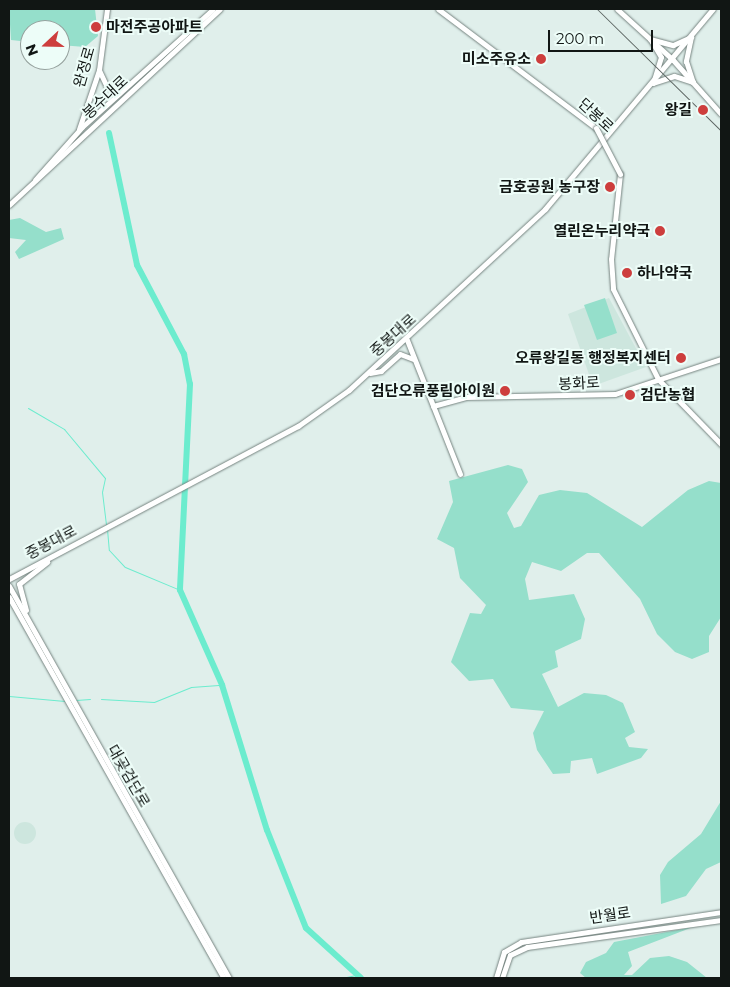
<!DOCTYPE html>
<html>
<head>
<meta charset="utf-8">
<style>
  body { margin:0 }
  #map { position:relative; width:730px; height:987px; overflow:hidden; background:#e0efeb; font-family:Montserrat,"Noto Sans KR",sans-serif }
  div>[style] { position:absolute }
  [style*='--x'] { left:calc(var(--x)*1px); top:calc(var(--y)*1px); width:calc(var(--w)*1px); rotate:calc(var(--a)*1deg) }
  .built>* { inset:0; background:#cde6de }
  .round { border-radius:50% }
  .green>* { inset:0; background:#95dfcb }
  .stream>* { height:1px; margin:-0.5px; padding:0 0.5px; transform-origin:0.5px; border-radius:0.5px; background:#6cecce }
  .river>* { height:6px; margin:-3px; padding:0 3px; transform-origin:3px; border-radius:3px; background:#6cecce }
  .roads { filter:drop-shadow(0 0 1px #768480) drop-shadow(0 0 1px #768480) }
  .secondary>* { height:5px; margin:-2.5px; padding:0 2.5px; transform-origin:2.5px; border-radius:2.5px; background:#fff }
  .tram>* { height:1px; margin:-0.5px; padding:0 0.5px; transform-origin:0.5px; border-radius:0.5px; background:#5c6562 }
  .bridges { filter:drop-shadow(0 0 1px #768480) drop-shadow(0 0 1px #768480) }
  .secondary-bridge>* { height:5px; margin:-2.5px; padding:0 2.5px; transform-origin:2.5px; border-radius:2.5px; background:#fff }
  .dots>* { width:14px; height:14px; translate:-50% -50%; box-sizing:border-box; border:2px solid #edfdf8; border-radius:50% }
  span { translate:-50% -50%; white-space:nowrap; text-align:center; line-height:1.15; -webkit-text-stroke:4px #edfdf8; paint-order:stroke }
  .poi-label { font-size:15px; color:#111614; font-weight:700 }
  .left { translate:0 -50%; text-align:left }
  .right { translate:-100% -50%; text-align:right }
  .street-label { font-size:15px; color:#111614 }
  .frame { position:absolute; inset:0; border:10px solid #111614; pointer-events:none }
  .north { position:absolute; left:20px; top:20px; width:50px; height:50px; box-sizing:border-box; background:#edfdf8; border:1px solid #95a19d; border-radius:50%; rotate:249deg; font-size:14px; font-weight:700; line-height:20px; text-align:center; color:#111614 }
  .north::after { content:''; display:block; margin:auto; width:18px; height:22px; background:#cd3e3d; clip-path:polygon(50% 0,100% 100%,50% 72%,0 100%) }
  .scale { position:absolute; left:548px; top:30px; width:105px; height:22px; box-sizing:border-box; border:2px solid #111614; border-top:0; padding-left:6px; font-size:15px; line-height:18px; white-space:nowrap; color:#111614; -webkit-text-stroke:4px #edfdf8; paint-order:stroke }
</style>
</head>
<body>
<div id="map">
  <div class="built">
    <div style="clip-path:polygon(609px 298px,646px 367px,593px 386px,568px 314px)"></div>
    <div class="round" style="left:14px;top:822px;width:22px;height:22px"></div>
  </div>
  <div class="green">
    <div style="clip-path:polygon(9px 9px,95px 9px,98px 36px,85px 47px,60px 45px,60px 30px,30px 30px,30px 42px,11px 40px)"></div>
    <div style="clip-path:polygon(20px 218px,46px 232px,61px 228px,64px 239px,19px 259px,15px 252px,26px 240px,9px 238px,9px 220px)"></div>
    <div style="clip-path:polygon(605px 298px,617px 333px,597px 340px,584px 305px)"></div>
    <div style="clip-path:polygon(508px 465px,522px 469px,528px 482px,507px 513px,514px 528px,521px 526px,539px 495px,560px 490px,587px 493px,642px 527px,688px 490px,709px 481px,721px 483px,721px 617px,709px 636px,709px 652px,692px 659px,675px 652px,657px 634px,640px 599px,599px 553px,587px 553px,561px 571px,532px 562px,525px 579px,529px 600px,574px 594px,585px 619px,581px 639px,555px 651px,558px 667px,542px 674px,558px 707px,584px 693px,606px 695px,623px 703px,635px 732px,625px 738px,629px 747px,648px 749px,641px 758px,597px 774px,592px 758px,571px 761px,570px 773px,553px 774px,537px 750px,533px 733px,544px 711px,511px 708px,493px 679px,469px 681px,451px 662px,470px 613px,481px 614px,486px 605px,460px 578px,454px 548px,437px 539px,453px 502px,449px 481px)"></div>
    <div style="clip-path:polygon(721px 801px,721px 862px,706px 869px,686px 896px,661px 904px,660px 875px,668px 862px,701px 834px)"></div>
    <div style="clip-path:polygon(693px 927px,628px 952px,632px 966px,624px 975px,632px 975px,650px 958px,669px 956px,687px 962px,707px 978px,586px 978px,580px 973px,586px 962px,606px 953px,614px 942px)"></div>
  </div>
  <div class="stream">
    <div style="--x:28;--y:408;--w:42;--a:30.3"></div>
    <div style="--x:64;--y:429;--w:64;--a:50.1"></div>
    <div style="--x:105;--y:478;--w:14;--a:102"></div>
    <div style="--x:102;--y:492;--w:33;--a:83"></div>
    <div style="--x:107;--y:529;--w:21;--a:85"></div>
    <div style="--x:109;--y:550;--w:23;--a:47"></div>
    <div style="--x:125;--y:567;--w:60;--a:22.7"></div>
    <div style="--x:9;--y:696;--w:56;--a:5.1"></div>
    <div style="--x:101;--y:699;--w:53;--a:3.2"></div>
    <div style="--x:154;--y:702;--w:40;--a:-22"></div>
    <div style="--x:191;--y:687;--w:31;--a:-4"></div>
    <div style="--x:76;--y:700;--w:14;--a:-4"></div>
    <div style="--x:342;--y:978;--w:14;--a:-12"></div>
  </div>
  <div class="river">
    <div style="--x:109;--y:133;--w:135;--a:78"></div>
    <div style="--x:137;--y:265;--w:101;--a:62.2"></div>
    <div style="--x:184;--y:354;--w:31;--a:79"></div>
    <div style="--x:190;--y:384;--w:206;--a:92.8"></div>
    <div style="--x:180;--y:590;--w:104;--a:66.1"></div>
    <div style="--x:222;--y:685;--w:152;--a:72.8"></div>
    <div style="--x:267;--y:830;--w:105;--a:68.3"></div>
    <div style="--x:306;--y:928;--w:74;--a:42.3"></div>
  </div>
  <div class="roads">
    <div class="secondary">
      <div style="--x:438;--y:9;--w:198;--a:37"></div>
      <div style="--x:617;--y:9;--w:76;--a:42.3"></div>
      <div style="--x:673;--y:60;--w:72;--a:48.4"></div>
      <div style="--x:691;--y:37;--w:25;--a:102"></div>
      <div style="--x:686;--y:61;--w:22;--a:72"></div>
      <div style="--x:693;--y:82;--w:20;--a:-162"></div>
      <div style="--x:674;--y:76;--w:22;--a:162"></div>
      <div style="--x:653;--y:83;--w:27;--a:-73"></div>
      <div style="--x:661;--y:57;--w:21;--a:-121"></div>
      <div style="--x:650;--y:39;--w:24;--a:15"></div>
      <div style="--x:673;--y:45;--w:20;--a:-24"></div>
      <div style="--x:99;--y:70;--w:19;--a:65"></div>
      <div style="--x:107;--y:87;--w:19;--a:-6"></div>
      <div style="--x:79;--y:129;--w:62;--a:-71.3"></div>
      <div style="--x:99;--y:70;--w:62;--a:-82.5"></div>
      <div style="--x:620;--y:174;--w:85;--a:96"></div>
      <div style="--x:611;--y:259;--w:30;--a:86"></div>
      <div style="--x:613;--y:289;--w:101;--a:63.4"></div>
      <div style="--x:658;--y:379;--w:91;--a:45.9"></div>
      <div style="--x:35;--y:180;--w:71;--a:-48.4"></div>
      <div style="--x:82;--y:127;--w:176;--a:-42"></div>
      <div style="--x:9;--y:205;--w:288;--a:-42.9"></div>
      <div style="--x:407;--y:340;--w:144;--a:68.4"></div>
      <div style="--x:370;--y:373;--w:11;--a:-10"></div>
      <div style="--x:381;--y:371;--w:25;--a:-42"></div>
      <div style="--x:400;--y:354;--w:14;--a:21"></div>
      <div style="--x:433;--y:406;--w:34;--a:-15"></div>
      <div style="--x:466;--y:397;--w:149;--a:-1.2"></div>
      <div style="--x:615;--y:394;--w:112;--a:-18.3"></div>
      <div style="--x:9;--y:579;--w:327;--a:-27.9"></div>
      <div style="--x:298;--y:426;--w:62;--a:-35.2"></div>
      <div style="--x:349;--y:390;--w:267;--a:-42.7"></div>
      <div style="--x:545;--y:209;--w:261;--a:-50"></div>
      <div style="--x:9;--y:586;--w:450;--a:60.7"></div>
      <div style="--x:9;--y:597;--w:437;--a:60.6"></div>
      <div style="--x:26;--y:610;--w:27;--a:-105"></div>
      <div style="--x:19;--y:584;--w:36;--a:-38"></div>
      <div style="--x:496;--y:978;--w:27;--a:-73"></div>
      <div style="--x:504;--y:952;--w:20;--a:-30"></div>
      <div style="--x:521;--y:942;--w:202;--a:-8.5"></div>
      <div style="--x:502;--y:978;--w:24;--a:-71"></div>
      <div style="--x:510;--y:955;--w:19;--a:-25"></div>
      <div style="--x:527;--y:947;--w:196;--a:-7.9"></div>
    </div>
  </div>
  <div class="tram">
    <div style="--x:597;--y:9;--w:174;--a:44.5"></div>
  </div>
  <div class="bridges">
    <div class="secondary-bridge">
      <div style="--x:596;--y:128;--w:52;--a:62.4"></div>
    </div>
  </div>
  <div class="dots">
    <div style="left:96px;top:27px;background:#cd3e3d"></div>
    <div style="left:541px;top:59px;background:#cd3e3d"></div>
    <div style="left:703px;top:110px;background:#cd3e3d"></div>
    <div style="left:610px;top:187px;background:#cd3e3d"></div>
    <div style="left:660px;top:231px;background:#cd3e3d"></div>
    <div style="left:627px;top:273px;background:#cd3e3d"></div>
    <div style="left:681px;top:358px;background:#cd3e3d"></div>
    <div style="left:505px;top:391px;background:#cd3e3d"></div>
    <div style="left:630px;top:395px;background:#cd3e3d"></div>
  </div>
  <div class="poi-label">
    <span class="left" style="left:106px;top:27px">마전주공아파트</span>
    <span class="right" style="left:531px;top:59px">미소주유소</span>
    <span class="right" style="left:692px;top:110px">왕길</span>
    <span class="right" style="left:600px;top:187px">금호공원 농구장</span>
    <span class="right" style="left:650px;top:231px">열린온누리약국</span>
    <span class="left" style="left:637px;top:273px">하나약국</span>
    <span class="right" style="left:671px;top:358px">오류왕길동 행정복지센터</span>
    <span class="right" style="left:495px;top:391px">검단오류풍림아이원</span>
    <span class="left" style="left:640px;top:395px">검단농협</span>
  </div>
  <div class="street-label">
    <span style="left:84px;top:67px;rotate:-74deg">완정로</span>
    <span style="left:105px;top:97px;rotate:-43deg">봉수대로</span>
    <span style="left:596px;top:115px;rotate:43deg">단봉로</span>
    <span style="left:393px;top:335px;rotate:-42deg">중봉대로</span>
    <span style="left:579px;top:383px;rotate:-3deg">봉화로</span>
    <span style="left:51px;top:542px;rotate:-28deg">중봉대로</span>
    <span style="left:129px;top:776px;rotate:60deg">대곶검단로</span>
    <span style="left:610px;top:915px;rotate:-8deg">반월로</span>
  </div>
  <div class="frame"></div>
  <div class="north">N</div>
  <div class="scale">200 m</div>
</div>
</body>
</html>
